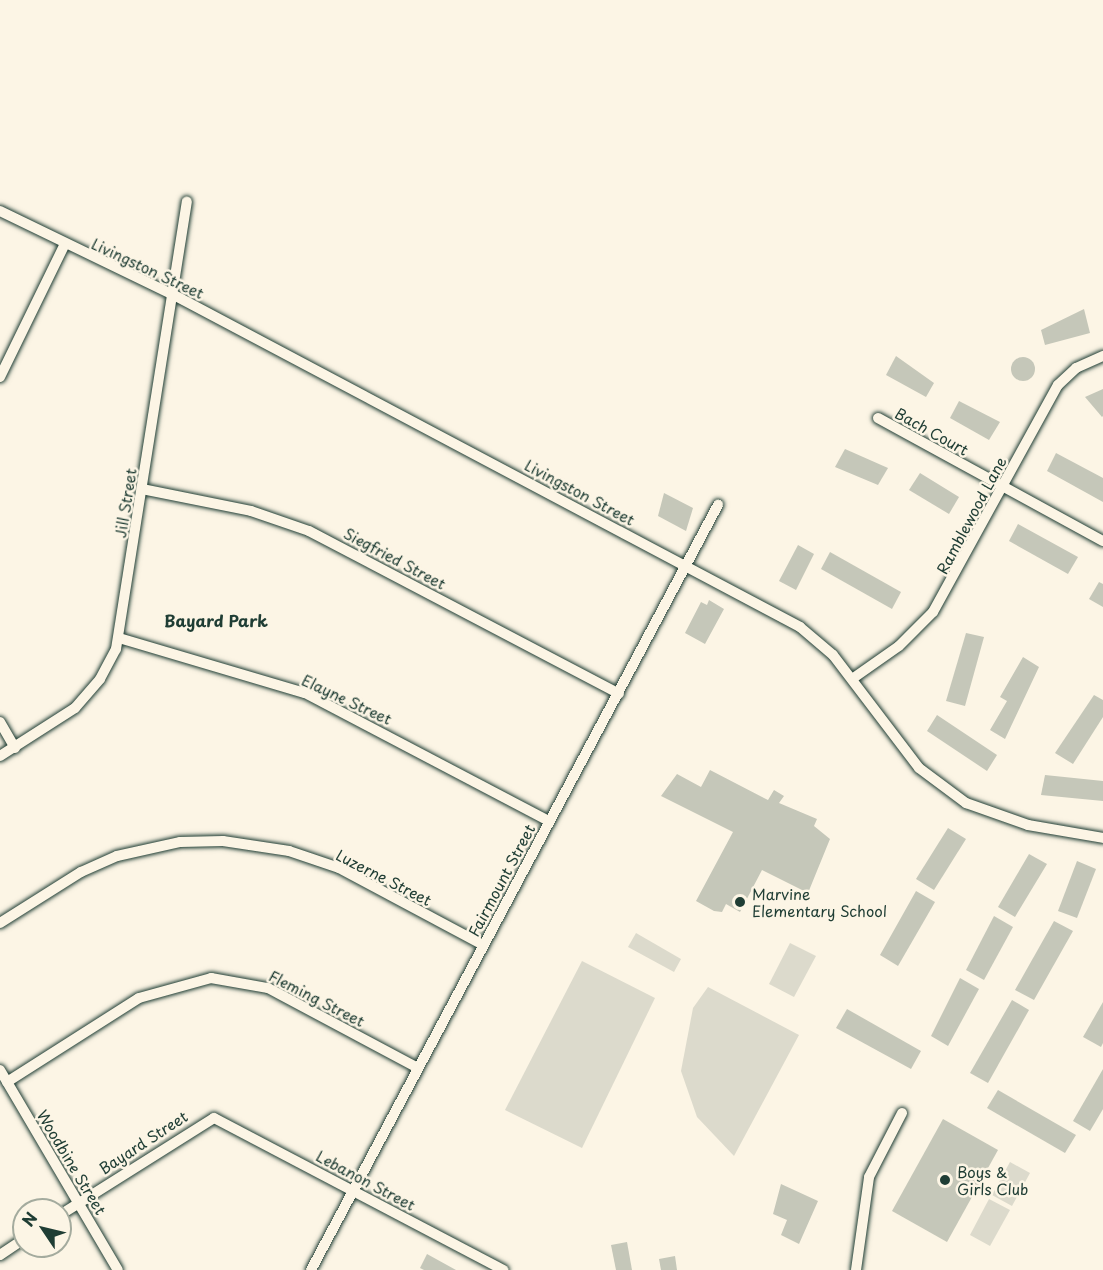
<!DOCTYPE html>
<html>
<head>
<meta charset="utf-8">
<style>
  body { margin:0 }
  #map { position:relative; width:1103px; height:1270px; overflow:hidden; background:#fcf5e5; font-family:"Playpen Sans",sans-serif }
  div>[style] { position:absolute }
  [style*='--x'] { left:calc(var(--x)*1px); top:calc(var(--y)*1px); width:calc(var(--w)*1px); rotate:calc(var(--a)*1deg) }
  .green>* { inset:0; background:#dcdacc }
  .building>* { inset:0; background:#c5c7b9 }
  .round { border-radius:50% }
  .roads { filter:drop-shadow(0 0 2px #1f3d34) drop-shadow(0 0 2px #1f3d34) }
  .minor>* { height:10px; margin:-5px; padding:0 5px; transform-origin:5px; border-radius:5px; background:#fcf5e5 }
  .dots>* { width:16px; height:16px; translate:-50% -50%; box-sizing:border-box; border:3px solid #fcf5e5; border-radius:50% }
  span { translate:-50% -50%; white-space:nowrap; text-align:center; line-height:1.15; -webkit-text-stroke:5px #fcf5e5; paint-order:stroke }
  .street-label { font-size:15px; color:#1f3d34 }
  .poi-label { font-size:15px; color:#1f3d34 }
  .left { translate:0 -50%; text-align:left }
  .neighbourhood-label { font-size:16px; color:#1f3d34; font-weight:700 }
  .north { position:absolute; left:12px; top:1198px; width:60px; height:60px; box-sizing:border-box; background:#fcf5e5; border:2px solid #a4ab9e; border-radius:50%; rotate:305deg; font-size:16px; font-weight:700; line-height:24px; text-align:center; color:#1f3d34 }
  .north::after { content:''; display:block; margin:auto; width:21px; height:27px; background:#1f3d34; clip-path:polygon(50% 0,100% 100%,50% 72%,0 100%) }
</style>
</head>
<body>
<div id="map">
  <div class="green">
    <div style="clip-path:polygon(636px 933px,681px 959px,674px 972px,628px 947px)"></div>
    <div style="clip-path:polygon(790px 943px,816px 956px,794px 997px,769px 984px)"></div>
    <div style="clip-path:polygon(582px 961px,655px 998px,582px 1148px,505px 1110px)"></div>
    <div style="clip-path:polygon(708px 987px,799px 1035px,734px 1156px,697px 1117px,681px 1071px,693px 1008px)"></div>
    <div style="clip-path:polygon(1010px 1162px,1030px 1173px,1012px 1206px,992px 1195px)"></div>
    <div style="clip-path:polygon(989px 1199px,1010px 1210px,990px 1246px,970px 1235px)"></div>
  </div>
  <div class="building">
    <div style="clip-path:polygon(1084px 309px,1090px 333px,1045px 345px,1041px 330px)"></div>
    <div style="clip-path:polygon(896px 356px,934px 383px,926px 397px,886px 375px)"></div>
    <div class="round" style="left:1011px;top:357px;width:24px;height:24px"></div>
    <div style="clip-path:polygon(1103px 389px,1103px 416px,1102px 417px,1085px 397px)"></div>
    <div style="clip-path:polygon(959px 401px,1000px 422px,989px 440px,950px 418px)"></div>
    <div style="clip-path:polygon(845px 449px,888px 468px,878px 485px,835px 467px)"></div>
    <div style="clip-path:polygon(1056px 453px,1103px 478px,1103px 502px,1047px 471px)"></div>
    <div style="clip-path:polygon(920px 473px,959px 497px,949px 514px,909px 490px)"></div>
    <div style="clip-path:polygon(664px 493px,693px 508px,686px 531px,658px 516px)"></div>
    <div style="clip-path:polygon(1018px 524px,1078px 557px,1068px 574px,1009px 541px)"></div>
    <div style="clip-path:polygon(798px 545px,814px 554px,796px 590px,779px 581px)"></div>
    <div style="clip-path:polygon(830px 552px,901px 592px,892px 609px,821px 569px)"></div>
    <div style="clip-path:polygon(1099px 582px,1103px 584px,1103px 607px,1089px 599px)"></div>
    <div style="clip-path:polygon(709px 600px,724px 609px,705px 644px,685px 633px,701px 602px,707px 605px)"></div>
    <div style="clip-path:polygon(966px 633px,984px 637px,965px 706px,946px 701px)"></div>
    <div style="clip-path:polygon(1023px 657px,1039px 667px,1005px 739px,990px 730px,1007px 701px,1000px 697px)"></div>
    <div style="clip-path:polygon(1094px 695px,1103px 700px,1103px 717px,1073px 764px,1055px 753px)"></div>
    <div style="clip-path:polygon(937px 715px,997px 755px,987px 771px,927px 731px)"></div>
    <div style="clip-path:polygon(710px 770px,768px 800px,774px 790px,784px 796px,779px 803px,817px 819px,814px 826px,830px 839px,808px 893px,762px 870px,740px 912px,726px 904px,722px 912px,714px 911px,696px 901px,733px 832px,661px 796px,677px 774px,701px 787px)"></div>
    <div style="clip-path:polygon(1045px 775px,1103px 781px,1103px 801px,1041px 795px)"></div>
    <div style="clip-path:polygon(948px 828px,966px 839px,934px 890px,916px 879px)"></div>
    <div style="clip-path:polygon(1029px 854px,1047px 864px,1015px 917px,998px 907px)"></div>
    <div style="clip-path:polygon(1077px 861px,1096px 869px,1077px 918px,1058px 911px)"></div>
    <div style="clip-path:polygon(916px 891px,935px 902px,898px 966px,880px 955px)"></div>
    <div style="clip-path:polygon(994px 916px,1013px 927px,984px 980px,966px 970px)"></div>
    <div style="clip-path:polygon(1054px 921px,1073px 931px,1034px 1000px,1015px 990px)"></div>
    <div style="clip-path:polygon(960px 978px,979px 989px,948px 1046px,931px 1036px)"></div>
    <div style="clip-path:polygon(1012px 1000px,1029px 1010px,988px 1083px,970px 1073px)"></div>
    <div style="clip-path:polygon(1103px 1002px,1103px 1043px,1101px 1047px,1083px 1037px)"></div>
    <div style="clip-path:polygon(847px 1009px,921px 1051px,911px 1069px,836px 1028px)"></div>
    <div style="clip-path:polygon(1103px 1069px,1103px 1109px,1090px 1131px,1073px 1121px)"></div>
    <div style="clip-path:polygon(998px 1090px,1076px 1135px,1065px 1153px,987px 1108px)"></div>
    <div style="clip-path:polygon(943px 1119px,998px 1150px,947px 1242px,892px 1211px)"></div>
    <div style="clip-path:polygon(781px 1184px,818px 1201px,799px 1244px,781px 1235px,787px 1220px,773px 1214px)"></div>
    <div style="clip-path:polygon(627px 1242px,632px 1270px,616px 1270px,611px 1245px)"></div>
    <div style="clip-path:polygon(427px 1254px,456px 1270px,424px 1270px,420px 1268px)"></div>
    <div style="clip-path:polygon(675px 1256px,677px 1270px,661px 1270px,659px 1259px)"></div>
  </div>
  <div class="roads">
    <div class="minor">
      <div style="--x:0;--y:211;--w:191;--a:25.8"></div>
      <div style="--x:172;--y:294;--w:711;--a:27.93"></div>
      <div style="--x:800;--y:627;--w:43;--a:40.3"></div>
      <div style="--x:833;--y:655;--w:142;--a:52.7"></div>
      <div style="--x:919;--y:768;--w:59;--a:36.7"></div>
      <div style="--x:966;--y:803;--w:66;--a:19.5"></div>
      <div style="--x:1028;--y:825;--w:76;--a:9.8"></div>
      <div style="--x:0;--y:377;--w:146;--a:-64"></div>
      <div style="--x:878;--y:418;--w:256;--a:28.7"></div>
      <div style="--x:142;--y:489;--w:111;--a:11.4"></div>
      <div style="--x:251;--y:511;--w:61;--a:19"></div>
      <div style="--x:309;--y:531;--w:350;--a:27.7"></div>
      <div style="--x:119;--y:638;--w:194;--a:16.5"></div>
      <div style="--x:305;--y:693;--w:276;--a:27.7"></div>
      <div style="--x:852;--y:679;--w:57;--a:-35.1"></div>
      <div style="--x:899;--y:646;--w:48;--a:-45"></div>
      <div style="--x:933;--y:612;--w:259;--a:-61.2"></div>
      <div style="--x:1058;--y:385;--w:25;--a:-43"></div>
      <div style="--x:1076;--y:368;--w:30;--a:-24"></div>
      <div style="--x:0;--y:722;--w:30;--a:60"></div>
      <div style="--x:0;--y:756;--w:89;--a:-32.6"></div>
      <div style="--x:75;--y:708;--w:38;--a:-49"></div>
      <div style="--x:100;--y:679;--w:34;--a:-62"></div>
      <div style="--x:116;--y:649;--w:453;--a:-81"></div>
      <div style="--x:0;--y:923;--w:96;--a:-32.2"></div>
      <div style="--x:81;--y:872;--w:39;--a:-24"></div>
      <div style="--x:117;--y:856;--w:65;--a:-12.5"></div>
      <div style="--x:180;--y:842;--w:43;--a:-1.3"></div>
      <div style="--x:223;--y:841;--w:67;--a:8.6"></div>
      <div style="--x:289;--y:851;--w:53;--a:18.8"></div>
      <div style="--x:339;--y:868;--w:163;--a:28.1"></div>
      <div style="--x:0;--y:1070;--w:232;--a:59.5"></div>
      <div style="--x:7;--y:1082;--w:156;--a:-32.5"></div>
      <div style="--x:139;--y:998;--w:75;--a:-15.5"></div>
      <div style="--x:211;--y:978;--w:58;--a:10"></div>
      <div style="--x:268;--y:988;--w:170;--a:28.1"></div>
      <div style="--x:60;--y:1215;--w:182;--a:-32.2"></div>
      <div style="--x:214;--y:1118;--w:327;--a:27.7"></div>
      <div style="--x:0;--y:1255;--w:29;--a:-34"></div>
      <div style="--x:311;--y:1270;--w:867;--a:-61.99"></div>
      <div style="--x:856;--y:1270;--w:94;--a:-82"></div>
      <div style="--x:869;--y:1177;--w:72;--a:-62.7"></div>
    </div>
  </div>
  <div class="dots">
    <div style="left:740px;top:902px;background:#1f3d34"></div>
    <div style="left:945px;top:1180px;background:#1f3d34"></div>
  </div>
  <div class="street-label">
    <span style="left:148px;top:268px;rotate:25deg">Livingston Street</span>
    <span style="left:932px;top:431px;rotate:29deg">Bach Court</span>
    <span style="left:580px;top:492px;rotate:28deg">Livingston Street</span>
    <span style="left:125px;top:503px;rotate:-81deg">Jill Street</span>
    <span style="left:971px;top:515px;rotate:-62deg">Ramblewood Lane</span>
    <span style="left:395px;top:558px;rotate:28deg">Siegfried Street</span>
    <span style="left:347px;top:699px;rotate:25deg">Elayne Street</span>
    <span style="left:384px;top:877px;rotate:27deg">Luzerne Street</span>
    <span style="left:501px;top:880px;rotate:-62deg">Fairmount Street</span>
    <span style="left:317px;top:998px;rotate:27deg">Fleming Street</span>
    <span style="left:143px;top:1142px;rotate:-33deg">Bayard Street</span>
    <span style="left:72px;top:1162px;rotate:59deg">Woodbine Street</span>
    <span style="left:366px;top:1180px;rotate:28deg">Lebanon Street</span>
  </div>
  <div class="poi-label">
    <span class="left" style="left:752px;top:902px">Marvine<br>Elementary School</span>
    <span class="left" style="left:957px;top:1180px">Boys &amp;<br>Girls Club</span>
  </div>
  <div class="neighbourhood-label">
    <span style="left:216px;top:620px">Bayard Park</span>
  </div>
  <div class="north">N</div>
</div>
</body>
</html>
